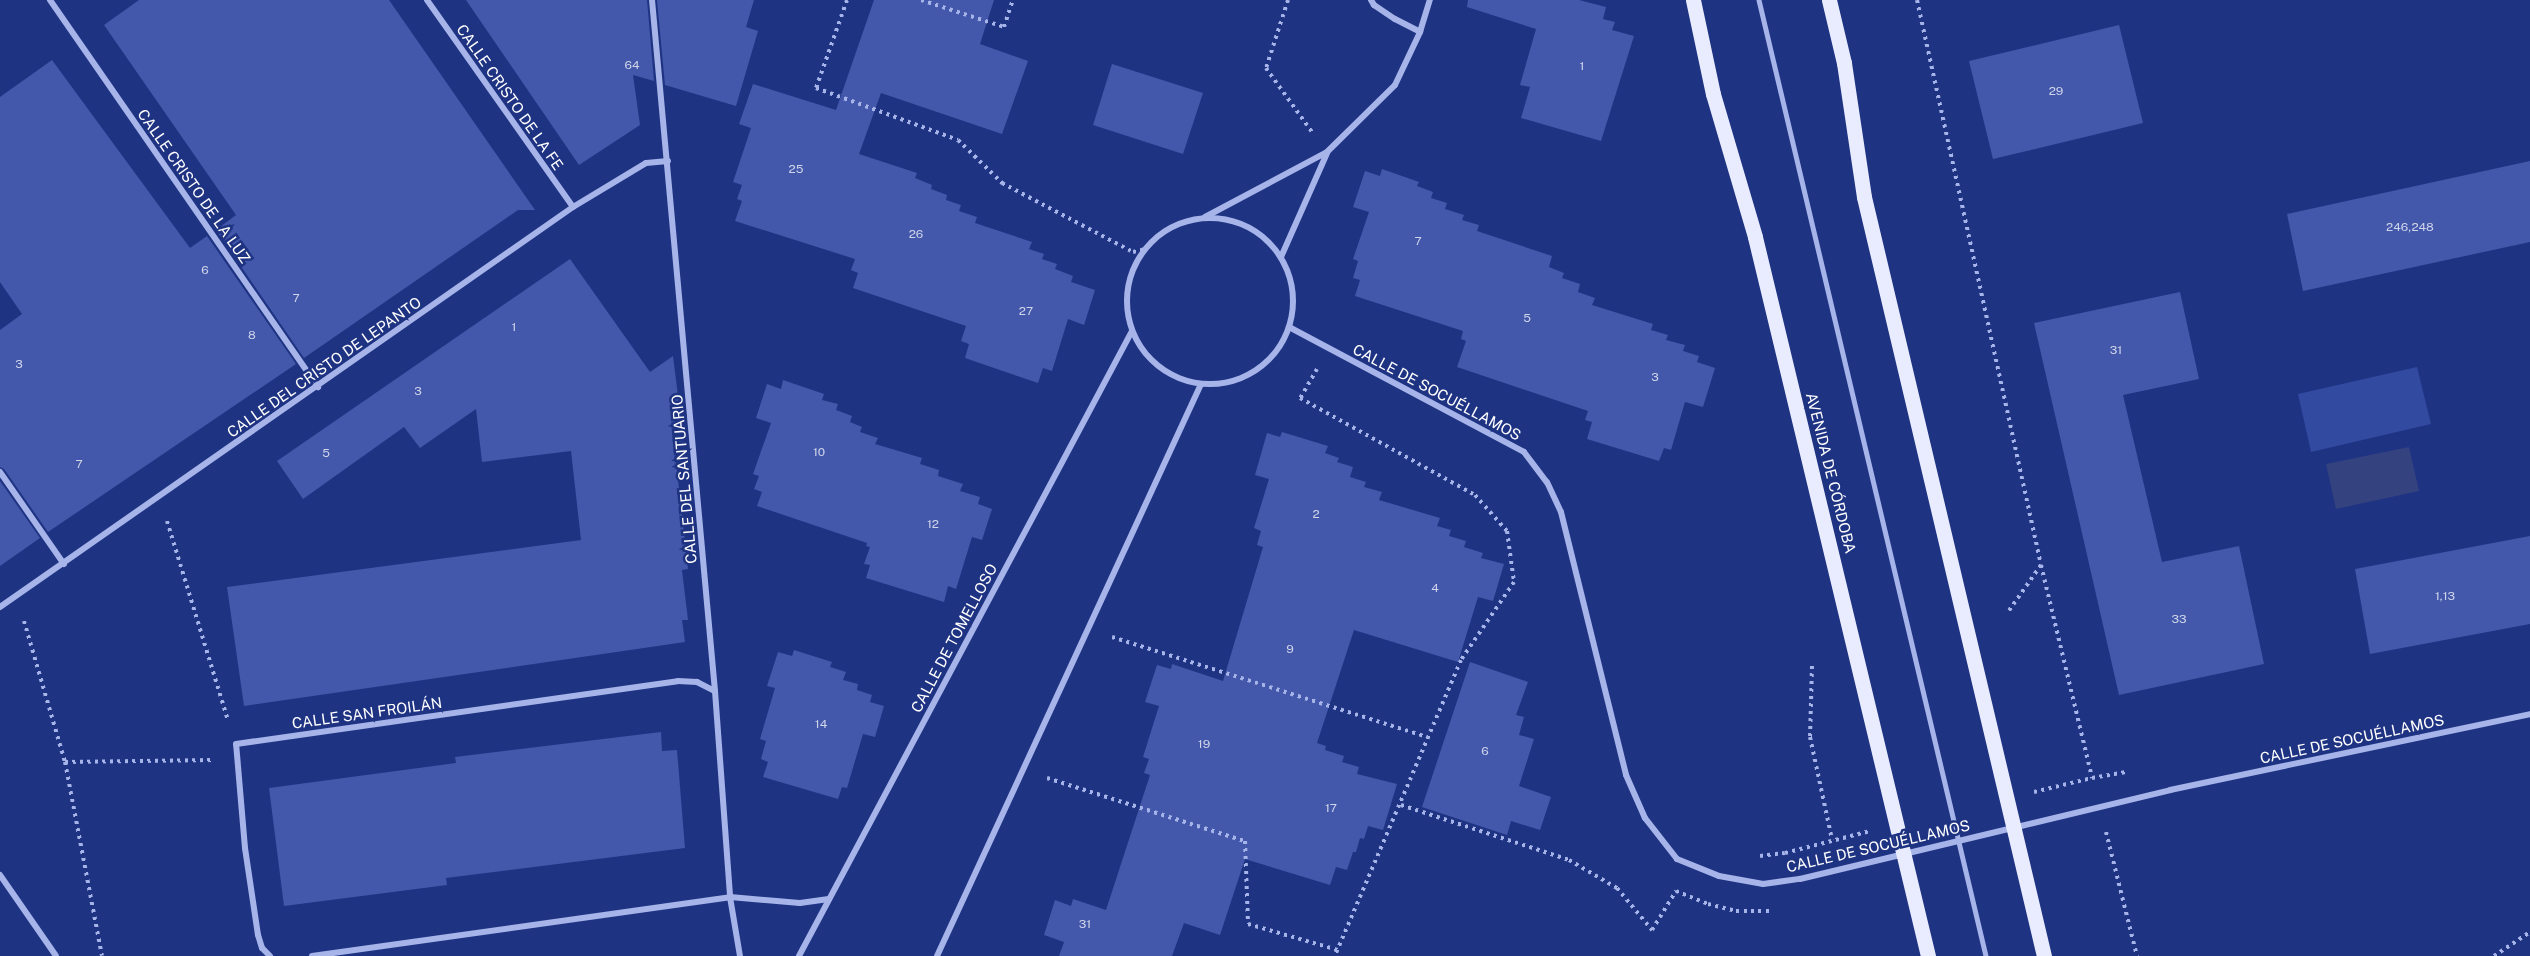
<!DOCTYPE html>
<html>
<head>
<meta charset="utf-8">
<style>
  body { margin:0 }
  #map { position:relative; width:2530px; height:956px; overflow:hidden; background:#1f3383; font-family:"Public Sans",sans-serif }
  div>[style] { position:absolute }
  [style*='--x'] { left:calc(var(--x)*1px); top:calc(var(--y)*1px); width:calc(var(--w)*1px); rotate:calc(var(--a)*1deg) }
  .green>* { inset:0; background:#334aa1 }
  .water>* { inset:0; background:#34427f }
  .building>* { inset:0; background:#4358aa }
  .path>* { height:4px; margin-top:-2px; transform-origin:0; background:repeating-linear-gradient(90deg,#a6b4e9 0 3px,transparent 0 7.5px) }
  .service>* { height:4.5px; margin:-2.25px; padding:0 2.25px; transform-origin:2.25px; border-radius:2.25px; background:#a6b4e9 }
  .minor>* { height:6px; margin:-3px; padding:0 3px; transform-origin:3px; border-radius:3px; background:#a6b4e9 }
  .minor>.ring { margin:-3px; padding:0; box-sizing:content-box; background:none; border:6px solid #a6b4e9; border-radius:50% }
  .primary>* { height:15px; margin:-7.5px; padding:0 7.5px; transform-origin:7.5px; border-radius:7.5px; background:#e9ecfe }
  span { translate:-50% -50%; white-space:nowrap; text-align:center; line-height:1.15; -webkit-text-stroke:5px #1f3383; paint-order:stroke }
  .number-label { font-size:12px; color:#d0d5ea }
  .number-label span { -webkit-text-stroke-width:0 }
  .street-label { font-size:15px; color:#fff }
</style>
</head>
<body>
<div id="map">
  <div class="green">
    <div style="clip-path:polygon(2417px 367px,2431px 424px,2311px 452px,2298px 394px)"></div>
  </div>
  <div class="water">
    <div style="clip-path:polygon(2409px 447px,2419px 491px,2336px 509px,2326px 464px)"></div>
  </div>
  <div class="building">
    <div style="clip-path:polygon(139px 0,389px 0,535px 210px,518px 210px,304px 358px,216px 230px,236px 215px,104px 25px)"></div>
    <div style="clip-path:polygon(466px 0,647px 0,654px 81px,633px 75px,640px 125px,579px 165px)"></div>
    <div style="clip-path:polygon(657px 0,754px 0,746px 27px,758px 31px,736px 106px,665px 85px)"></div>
    <div style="clip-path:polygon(874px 0,994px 0,980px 44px,1028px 61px,1002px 134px,881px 93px,859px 154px,917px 173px,915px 178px,932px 185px,931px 189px,947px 195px,946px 200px,961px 205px,959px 211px,977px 217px,975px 223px,1032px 242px,1029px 249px,1044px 254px,1042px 259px,1057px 264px,1055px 269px,1073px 276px,1071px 282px,1095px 290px,1084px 325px,1068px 319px,1052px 371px,1043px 368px,1038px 383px,965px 358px,969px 344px,961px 341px,966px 326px,853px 288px,858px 273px,851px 270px,855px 259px,735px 221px,742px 201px,737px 199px,742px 185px,733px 182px,751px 128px,739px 124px,753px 84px,836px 110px)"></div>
    <div style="clip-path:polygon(1468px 0,1579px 0,1606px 7px,1603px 19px,1615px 22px,1612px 30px,1634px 36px,1601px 141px,1521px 118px,1530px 87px,1520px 85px,1536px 29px,1467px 7px)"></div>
    <div style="clip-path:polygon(2119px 25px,2143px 123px,1993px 159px,1969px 61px)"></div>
    <div style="clip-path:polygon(52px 60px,190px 248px,207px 236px,296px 364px,48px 532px,4px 469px,0 467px,0 330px,22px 314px,0 282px,0 97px)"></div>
    <div style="clip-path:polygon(1112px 64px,1203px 93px,1183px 154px,1093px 125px)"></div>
    <div style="clip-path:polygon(2530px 161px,2530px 242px,2303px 291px,2287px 214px)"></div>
    <div style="clip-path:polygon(1382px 169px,1419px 182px,1417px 186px,1433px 192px,1431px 198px,1447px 203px,1445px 209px,1464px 215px,1462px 220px,1479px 225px,1477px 231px,1552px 256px,1549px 267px,1564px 273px,1562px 278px,1580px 284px,1578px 292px,1595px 298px,1592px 305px,1653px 324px,1651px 330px,1668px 335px,1666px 340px,1685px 345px,1683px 351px,1699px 356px,1697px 362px,1715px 368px,1703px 407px,1685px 402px,1671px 450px,1664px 448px,1659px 461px,1587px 439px,1592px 422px,1585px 420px,1588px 411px,1457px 367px,1466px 341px,1461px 339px,1463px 331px,1355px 296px,1360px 280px,1353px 278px,1358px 261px,1353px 259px,1369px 212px,1353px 207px,1365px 171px,1380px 176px)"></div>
    <div style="clip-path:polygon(570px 259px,650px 372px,673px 356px,684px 444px,674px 444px,688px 569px,682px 570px,688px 620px,682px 620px,685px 642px,244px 706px,227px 587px,581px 540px,571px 451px,482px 462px,476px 409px,420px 448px,404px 427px,303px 499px,277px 461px)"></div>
    <div style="clip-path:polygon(2180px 292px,2199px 379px,2123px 395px,2162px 562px,2239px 546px,2264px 664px,2119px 695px,2034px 323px)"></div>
    <div style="clip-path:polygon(783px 380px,824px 394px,822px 400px,838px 404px,836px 410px,852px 416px,850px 422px,862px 427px,860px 432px,878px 438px,875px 444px,922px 458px,920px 464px,939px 470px,938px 476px,963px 484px,960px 491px,980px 497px,978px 504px,992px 509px,982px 540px,972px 537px,956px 589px,948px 586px,944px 602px,866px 578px,870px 565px,864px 564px,870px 547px,866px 546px,867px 543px,757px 506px,762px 492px,754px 489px,759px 476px,753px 474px,771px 423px,756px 418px,767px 384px,781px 389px)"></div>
    <div style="clip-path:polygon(1282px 432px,1328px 446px,1325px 453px,1339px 458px,1337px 462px,1353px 467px,1350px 477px,1366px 482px,1364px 487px,1382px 492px,1379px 500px,1440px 518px,1437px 526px,1451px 530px,1449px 536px,1466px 541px,1464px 547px,1483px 553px,1481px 558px,1504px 564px,1493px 601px,1478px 597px,1458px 662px,1354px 630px,1317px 743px,1326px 746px,1325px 750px,1344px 756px,1342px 762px,1359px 767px,1357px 774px,1397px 784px,1383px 830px,1368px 826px,1364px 839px,1360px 838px,1356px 852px,1353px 852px,1347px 870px,1336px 867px,1330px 885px,1245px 859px,1220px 935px,1184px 923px,1172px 956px,1059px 956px,1064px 942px,1044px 935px,1055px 900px,1071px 906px,1073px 899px,1106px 910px,1150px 775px,1144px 773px,1149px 759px,1143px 757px,1159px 706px,1145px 702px,1157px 665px,1171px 669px,1172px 664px,1223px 681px,1263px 547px,1257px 545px,1261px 531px,1254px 528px,1269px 479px,1255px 475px,1267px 433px,1280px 437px)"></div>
    <div style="clip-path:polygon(0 481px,40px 538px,0 566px)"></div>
    <div style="clip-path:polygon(2530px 536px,2530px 624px,2370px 654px,2355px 569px)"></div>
    <div style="clip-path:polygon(794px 650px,832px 662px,830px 667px,846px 672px,843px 680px,858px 684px,857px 690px,872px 695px,870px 702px,884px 706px,875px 737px,863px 734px,847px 788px,842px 787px,838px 799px,763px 777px,768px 762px,761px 759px,766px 741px,760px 739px,775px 688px,767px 686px,778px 652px,792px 656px)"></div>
    <div style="clip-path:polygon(1470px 662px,1528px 682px,1516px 715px,1524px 717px,1519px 735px,1534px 739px,1519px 786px,1551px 797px,1540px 830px,1511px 821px,1507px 835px,1422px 807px)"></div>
    <div style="clip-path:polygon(661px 732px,662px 751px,677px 750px,685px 848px,446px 878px,447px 885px,284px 906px,269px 788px,456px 763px,455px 757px)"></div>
  </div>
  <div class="path">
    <div style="--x:847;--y:0;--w:93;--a:109.4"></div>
    <div style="--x:816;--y:88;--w:151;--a:20.1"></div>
    <div style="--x:958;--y:140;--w:62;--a:44.3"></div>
    <div style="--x:1002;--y:183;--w:148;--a:27.8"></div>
    <div style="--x:1133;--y:252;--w:12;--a:-14"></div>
    <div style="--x:921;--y:0;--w:87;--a:18"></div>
    <div style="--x:1004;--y:27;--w:28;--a:-72"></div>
    <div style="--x:1288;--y:0;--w:71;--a:107.9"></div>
    <div style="--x:1266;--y:68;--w:79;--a:54.3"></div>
    <div style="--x:1917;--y:0;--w:578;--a:77.62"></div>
    <div style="--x:2041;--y:565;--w:57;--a:125.1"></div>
    <div style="--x:1317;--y:369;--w:34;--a:120"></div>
    <div style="--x:1300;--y:398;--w:200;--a:29"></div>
    <div style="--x:1475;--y:495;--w:48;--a:48.4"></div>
    <div style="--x:1507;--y:531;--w:51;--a:82.2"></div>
    <div style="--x:1514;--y:582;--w:94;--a:124.2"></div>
    <div style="--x:1461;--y:660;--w:322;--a:113.1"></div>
    <div style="--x:167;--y:521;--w:208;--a:73"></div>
    <div style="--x:2041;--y:565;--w:219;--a:76.5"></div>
    <div style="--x:2092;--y:778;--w:36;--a:-10"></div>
    <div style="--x:24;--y:621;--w:147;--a:73.8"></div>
    <div style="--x:65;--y:762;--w:197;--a:79.2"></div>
    <div style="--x:1112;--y:637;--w:331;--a:17.6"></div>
    <div style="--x:1812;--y:666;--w:71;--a:91.6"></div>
    <div style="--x:1810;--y:737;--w:105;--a:77.9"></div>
    <div style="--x:65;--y:762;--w:149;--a:-0.8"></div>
    <div style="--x:1047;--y:778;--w:208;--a:17.7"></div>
    <div style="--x:1245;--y:841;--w:83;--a:87.9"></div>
    <div style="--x:1248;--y:924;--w:94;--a:16.1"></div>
    <div style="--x:2034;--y:792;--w:60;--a:-13.6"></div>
    <div style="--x:1401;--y:805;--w:177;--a:18.1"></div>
    <div style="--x:1569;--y:860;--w:56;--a:30.3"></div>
    <div style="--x:1617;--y:888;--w:55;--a:50.2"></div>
    <div style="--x:1652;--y:930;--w:46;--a:-58.4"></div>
    <div style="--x:1676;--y:891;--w:35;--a:22"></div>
    <div style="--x:1708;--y:904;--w:29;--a:14"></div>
    <div style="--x:1736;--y:911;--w:36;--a:0"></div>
    <div style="--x:2106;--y:832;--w:128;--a:76"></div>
    <div style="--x:1760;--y:856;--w:25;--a:-7"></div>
    <div style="--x:1785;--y:853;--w:88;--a:-14.5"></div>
    <div style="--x:2494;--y:956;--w:43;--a:-33.7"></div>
  </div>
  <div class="service">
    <div style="--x:1759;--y:0;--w:983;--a:76.64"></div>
  </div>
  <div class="minor">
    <div style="--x:50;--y:0;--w:471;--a:55.3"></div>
    <div style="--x:427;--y:0;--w:253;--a:54.8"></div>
    <div style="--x:652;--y:0;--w:694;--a:84.79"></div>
    <div style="--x:715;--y:691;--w:207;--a:85.8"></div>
    <div style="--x:730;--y:897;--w:60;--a:80.4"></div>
    <div style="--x:1371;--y:0;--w:6;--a:59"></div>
    <div style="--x:1374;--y:5;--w:25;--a:34"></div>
    <div style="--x:1395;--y:19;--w:28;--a:27"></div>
    <div style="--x:1205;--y:217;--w:138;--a:-28"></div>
    <div style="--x:1327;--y:152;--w:95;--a:-44.6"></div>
    <div style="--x:1395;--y:85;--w:59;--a:-64.7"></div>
    <div style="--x:1420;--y:32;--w:34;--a:-73"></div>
    <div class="ring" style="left:1127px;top:218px;width:160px;height:160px"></div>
    <div style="--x:1281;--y:257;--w:114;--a:-66.1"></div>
    <div style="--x:1289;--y:327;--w:266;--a:28"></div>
    <div style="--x:1524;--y:452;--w:38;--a:53"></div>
    <div style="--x:1547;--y:482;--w:33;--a:65"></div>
    <div style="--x:1561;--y:512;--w:271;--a:76.1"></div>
    <div style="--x:1626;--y:775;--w:47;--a:66.2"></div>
    <div style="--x:1645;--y:818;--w:52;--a:52"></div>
    <div style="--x:1677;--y:859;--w:45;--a:22"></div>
    <div style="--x:1719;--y:876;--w:45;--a:10.3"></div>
    <div style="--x:1763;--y:884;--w:37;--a:-8"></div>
    <div style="--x:1800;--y:879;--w:381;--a:-13.5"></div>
    <div style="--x:2170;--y:790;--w:368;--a:-11.9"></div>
    <div style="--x:0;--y:472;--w:112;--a:55.2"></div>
    <div style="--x:0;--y:607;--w:699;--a:-34.92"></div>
    <div style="--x:573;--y:207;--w:85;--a:-31.1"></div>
    <div style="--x:646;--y:163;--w:22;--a:-5"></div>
    <div style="--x:0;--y:875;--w:98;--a:55.3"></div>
    <div style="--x:270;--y:956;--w:11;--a:-135"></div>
    <div style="--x:262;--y:948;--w:14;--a:-107"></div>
    <div style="--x:258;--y:935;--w:88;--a:-98.5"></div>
    <div style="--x:245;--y:848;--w:104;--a:-94.9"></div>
    <div style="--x:236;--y:744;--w:446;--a:-8.1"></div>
    <div style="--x:678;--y:681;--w:19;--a:3"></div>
    <div style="--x:697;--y:682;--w:20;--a:27"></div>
    <div style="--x:312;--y:956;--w:422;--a:-8"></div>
    <div style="--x:730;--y:897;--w:70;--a:4.9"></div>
    <div style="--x:800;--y:903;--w:29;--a:-8"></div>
    <div style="--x:799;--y:956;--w:708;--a:-61.95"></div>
    <div style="--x:937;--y:956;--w:630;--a:-65.22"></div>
  </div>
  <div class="primary">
    <div style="--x:1693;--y:0;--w:96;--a:78"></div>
    <div style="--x:1713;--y:94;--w:149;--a:73.6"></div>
    <div style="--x:1755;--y:237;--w:740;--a:76.47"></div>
    <div style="--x:1829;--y:0;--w:65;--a:76.6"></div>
    <div style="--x:1844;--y:63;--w:135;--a:81.5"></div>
    <div style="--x:1864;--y:197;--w:780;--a:76.66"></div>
  </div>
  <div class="number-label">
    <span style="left:632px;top:66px">64</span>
    <span style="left:1582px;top:67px">1</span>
    <span style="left:2056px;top:92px">29</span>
    <span style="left:796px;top:170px">25</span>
    <span style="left:2410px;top:228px">246,248</span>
    <span style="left:916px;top:235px">26</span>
    <span style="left:1418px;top:242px">7</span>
    <span style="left:205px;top:271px">6</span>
    <span style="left:296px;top:299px">7</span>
    <span style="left:1026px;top:312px">27</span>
    <span style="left:1527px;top:319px">5</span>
    <span style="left:514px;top:328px">1</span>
    <span style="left:252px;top:336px">8</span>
    <span style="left:2116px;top:351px">31</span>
    <span style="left:19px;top:365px">3</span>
    <span style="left:1655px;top:378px">3</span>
    <span style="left:418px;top:392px">3</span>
    <span style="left:819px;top:453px">10</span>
    <span style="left:326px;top:454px">5</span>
    <span style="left:79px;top:465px">7</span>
    <span style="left:1316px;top:515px">2</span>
    <span style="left:933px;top:525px">12</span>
    <span style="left:1435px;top:589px">4</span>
    <span style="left:2445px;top:597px">1,13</span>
    <span style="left:2179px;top:620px">33</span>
    <span style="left:1290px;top:650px">9</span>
    <span style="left:821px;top:725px">14</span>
    <span style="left:1204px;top:745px">19</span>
    <span style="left:1485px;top:752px">6</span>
    <span style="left:1331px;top:809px">17</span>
    <span style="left:1085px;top:925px">31</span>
  </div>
  <div class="street-label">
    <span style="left:510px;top:97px;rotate:55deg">CALLE CRISTO DE LA FE</span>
    <span style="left:194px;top:186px;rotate:55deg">CALLE CRISTO DE LA LUZ</span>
    <span style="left:324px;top:367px;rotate:-35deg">CALLE DEL CRISTO DE LEPANTO</span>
    <span style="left:1437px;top:392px;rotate:28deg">CALLE DE SOCUÉLLAMOS</span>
    <span style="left:1831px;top:473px;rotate:76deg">AVENIDA DE CÓRDOBA</span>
    <span style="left:684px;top:479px;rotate:-95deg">CALLE DEL SANTUARIO</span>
    <span style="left:954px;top:638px;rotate:-62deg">CALLE DE TOMELLOSO</span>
    <span style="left:367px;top:713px;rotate:-8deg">CALLE SAN FROILÁN</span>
    <span style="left:2352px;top:739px;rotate:-12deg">CALLE DE SOCUÉLLAMOS</span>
    <span style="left:1878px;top:846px;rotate:-13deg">CALLE DE SOCUÉLLAMOS</span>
  </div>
</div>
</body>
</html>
